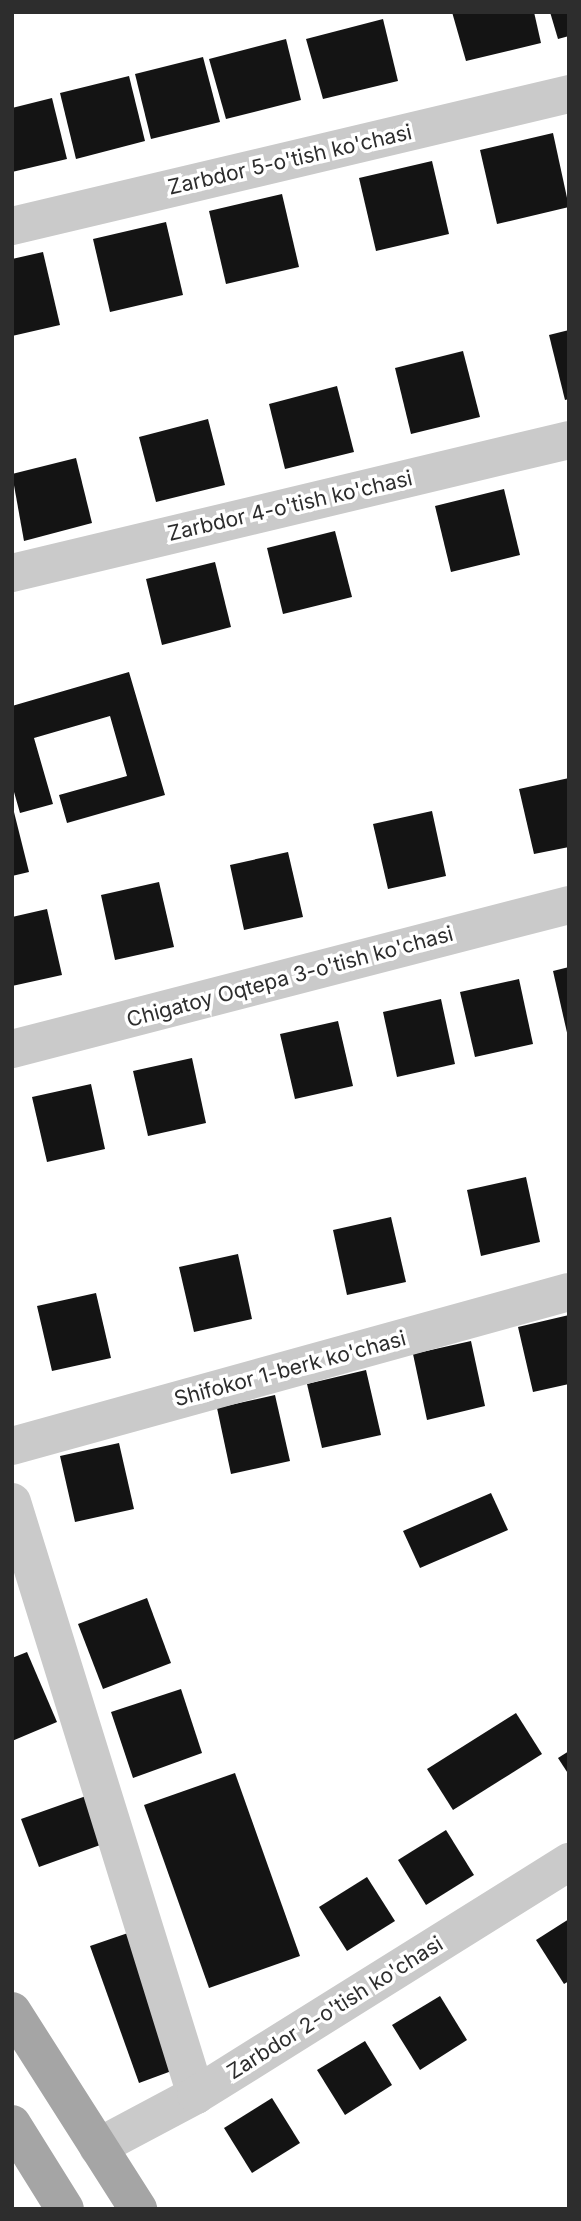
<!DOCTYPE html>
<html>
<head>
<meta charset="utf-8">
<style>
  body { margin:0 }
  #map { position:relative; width:581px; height:2221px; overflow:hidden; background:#fff; font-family:Inter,sans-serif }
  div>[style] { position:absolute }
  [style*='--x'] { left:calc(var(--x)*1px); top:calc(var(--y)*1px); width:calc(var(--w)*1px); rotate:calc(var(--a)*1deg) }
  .building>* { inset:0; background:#141414 }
  .minor>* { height:38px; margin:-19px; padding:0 19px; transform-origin:19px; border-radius:19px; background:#cacaca }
  .major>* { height:38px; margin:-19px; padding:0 19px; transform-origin:19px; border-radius:19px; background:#a5a5a5 }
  span { translate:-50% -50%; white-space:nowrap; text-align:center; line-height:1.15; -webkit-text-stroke:7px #fff; paint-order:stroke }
  .street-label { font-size:21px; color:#2d2d2d }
  .frame { position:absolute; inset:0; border:14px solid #2d2d2d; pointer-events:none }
</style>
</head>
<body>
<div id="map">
  <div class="building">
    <div style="clip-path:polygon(452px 12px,534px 12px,541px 43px,466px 61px)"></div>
    <div style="clip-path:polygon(550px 12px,569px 12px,569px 36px,558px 39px)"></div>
    <div style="clip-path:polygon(383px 19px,398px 81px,323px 99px,306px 39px)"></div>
    <div style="clip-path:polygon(286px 39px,301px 100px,226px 119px,209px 59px)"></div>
    <div style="clip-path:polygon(203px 57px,220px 122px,151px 139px,135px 74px)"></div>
    <div style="clip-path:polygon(129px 76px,145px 141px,76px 159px,60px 93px)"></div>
    <div style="clip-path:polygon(52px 98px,67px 159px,12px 172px,12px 108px)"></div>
    <div style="clip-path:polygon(553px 133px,569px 207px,497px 224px,480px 150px)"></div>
    <div style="clip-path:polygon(432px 161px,449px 234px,376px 251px,359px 178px)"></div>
    <div style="clip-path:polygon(282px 194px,299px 267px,226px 284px,209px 211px)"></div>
    <div style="clip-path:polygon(166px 222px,183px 295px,110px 312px,93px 239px)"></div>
    <div style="clip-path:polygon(43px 252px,60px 325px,12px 336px,12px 259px)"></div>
    <div style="clip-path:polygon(569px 330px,569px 399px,565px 400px,549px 335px)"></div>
    <div style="clip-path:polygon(463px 351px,480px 417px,411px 434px,395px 368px)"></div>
    <div style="clip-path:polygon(337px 386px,354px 452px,285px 469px,269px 404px)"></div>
    <div style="clip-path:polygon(208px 419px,225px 485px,156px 502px,139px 437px)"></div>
    <div style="clip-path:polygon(76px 458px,92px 523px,24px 541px,12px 474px)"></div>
    <div style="clip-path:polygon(504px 489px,520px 555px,451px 572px,435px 506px)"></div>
    <div style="clip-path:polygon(335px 531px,352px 597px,283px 614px,267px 548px)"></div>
    <div style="clip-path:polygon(215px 562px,231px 627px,162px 645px,146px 579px)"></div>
    <div style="clip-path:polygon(129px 672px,165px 795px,67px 823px,59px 795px,127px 776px,110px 716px,34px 738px,53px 804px,20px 813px,12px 785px,12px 706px)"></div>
    <div style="clip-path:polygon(569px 778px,569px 847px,534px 854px,519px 789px)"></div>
    <div style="clip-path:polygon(12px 804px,29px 872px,12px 876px)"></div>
    <div style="clip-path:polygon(432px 811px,446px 876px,388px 889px,373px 824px)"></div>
    <div style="clip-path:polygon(288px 852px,303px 917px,244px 930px,230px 865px)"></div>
    <div style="clip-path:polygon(159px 882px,174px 947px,115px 960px,101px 895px)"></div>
    <div style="clip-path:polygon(47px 909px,62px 975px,12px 986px,12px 917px)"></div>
    <div style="clip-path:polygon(569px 967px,569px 1037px,568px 1037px,553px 971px)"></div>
    <div style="clip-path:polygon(519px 979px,533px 1044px,475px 1057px,460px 992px)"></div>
    <div style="clip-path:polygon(441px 999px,455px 1064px,397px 1077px,383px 1012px)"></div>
    <div style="clip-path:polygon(338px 1021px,353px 1086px,295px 1099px,280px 1034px)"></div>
    <div style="clip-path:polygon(192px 1058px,206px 1123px,148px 1136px,133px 1071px)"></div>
    <div style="clip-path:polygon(91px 1084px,105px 1149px,47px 1162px,32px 1097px)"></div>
    <div style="clip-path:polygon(526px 1177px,540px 1242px,481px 1256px,467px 1190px)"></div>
    <div style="clip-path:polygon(391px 1217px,406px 1282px,347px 1295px,333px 1230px)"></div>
    <div style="clip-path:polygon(238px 1254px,252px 1319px,194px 1332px,179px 1267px)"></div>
    <div style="clip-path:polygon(96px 1293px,111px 1358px,52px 1371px,37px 1306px)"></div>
    <div style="clip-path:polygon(569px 1315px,569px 1384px,533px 1392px,518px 1327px)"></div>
    <div style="clip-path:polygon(471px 1341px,485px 1406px,427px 1420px,413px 1354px)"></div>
    <div style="clip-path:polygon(366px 1370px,381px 1435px,322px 1448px,307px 1384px)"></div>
    <div style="clip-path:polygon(275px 1395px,290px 1461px,231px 1474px,217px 1408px)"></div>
    <div style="clip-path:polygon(119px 1443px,134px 1509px,75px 1522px,60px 1456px)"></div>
    <div style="clip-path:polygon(491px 1493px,508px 1530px,420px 1568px,403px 1531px)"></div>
    <div style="clip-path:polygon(147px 1598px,171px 1663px,103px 1689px,78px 1624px)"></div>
    <div style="clip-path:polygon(27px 1652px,57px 1722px,12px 1741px,12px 1658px)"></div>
    <div style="clip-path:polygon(181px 1689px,202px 1753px,133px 1778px,111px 1712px)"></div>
    <div style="clip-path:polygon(516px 1713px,542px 1754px,453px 1810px,427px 1769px)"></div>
    <div style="clip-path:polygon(569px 1751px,569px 1775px,558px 1758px)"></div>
    <div style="clip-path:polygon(235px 1773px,300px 1956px,209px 1988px,144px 1805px)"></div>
    <div style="clip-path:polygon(86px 1796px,103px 1844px,39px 1867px,21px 1819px)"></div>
    <div style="clip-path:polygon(446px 1830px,474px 1875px,426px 1905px,398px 1860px)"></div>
    <div style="clip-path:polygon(367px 1877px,395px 1921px,347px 1951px,319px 1907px)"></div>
    <div style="clip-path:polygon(569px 1919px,569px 1981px,564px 1984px,536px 1940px)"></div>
    <div style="clip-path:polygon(128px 1933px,177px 2069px,139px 2083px,90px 1946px)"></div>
    <div style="clip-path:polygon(440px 1996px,467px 2040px,420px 2070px,392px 2025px)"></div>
    <div style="clip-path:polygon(365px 2041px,392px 2085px,345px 2115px,317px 2070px)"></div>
    <div style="clip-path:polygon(272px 2098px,300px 2143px,252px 2173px,224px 2128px)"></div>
  </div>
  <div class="minor">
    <div style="--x:12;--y:226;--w:572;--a:-13.33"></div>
    <div style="--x:12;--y:573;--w:573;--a:-13.43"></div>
    <div style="--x:12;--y:1049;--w:575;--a:-14.5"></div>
    <div style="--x:12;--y:1446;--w:578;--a:-15.46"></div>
    <div style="--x:12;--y:1502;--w:621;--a:72.76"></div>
    <div style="--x:98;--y:2147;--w:111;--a:-28"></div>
    <div style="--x:196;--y:2095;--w:440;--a:-32"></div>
  </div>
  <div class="major">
    <div style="--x:12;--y:2011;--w:235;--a:57.5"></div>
    <div style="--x:12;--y:2124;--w:100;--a:58.1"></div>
  </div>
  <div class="street-label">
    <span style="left:290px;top:160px;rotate:-13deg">Zarbdor 5-o'tish ko'chasi</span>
    <span style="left:290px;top:506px;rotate:-13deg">Zarbdor 4-o'tish ko'chasi</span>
    <span style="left:290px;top:977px;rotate:-15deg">Chigatoy Oqtepa 3-o'tish ko'chasi</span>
    <span style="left:290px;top:1369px;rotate:-15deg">Shifokor 1-berk ko'chasi</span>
    <span style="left:335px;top:2008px;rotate:-32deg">Zarbdor 2-o'tish ko'chasi</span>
  </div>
  <div class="frame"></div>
</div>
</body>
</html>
